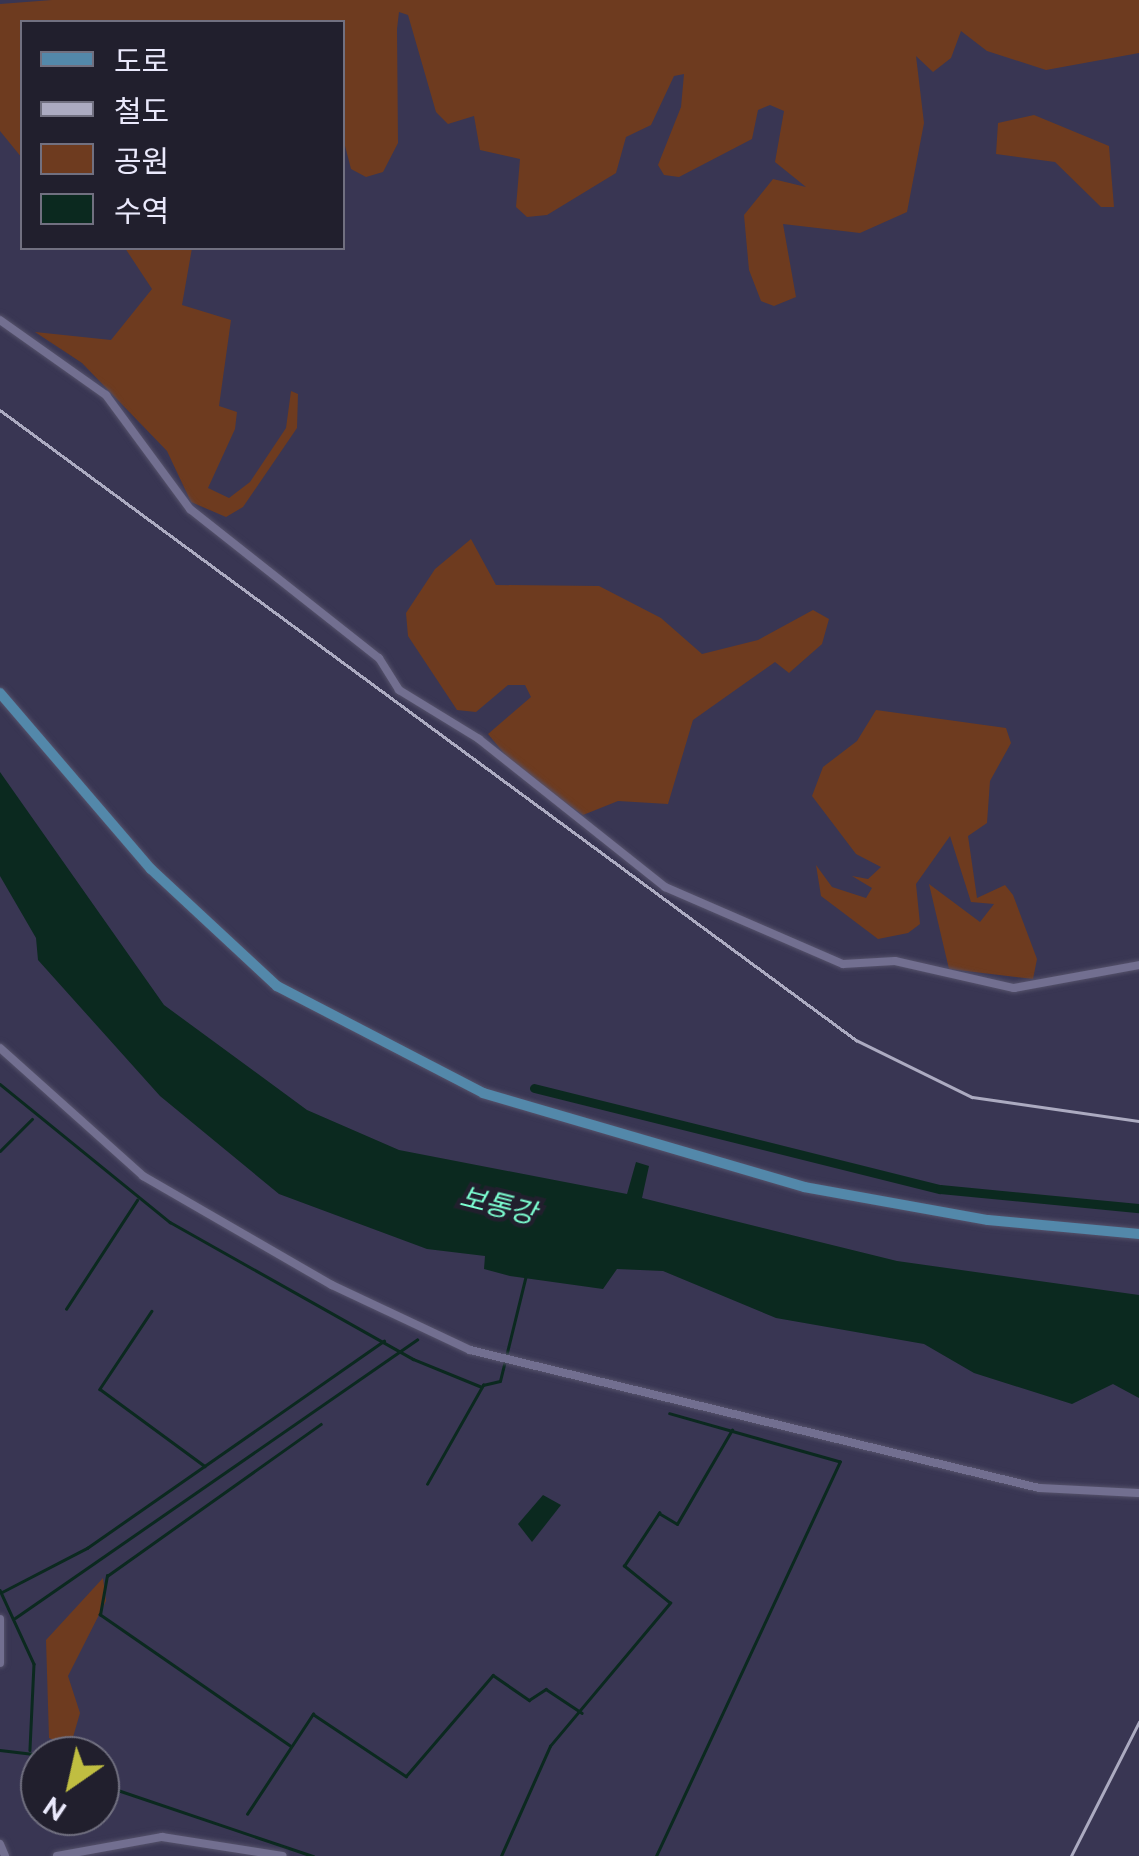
<!DOCTYPE html>
<html>
<head>
<meta charset="utf-8">
<style>
  body { margin:0 }
  #map { position:relative; width:1139px; height:1856px; overflow:hidden; background:#393653; font-family:Ubuntu,"Noto Sans KR",sans-serif }
  div>[style] { position:absolute }
  [style*='--x'] { left:calc(var(--x)*1px); top:calc(var(--y)*1px); width:calc(var(--w)*1px); rotate:calc(var(--a)*1deg) }
  .green>* { inset:0; background:#6e3b1f }
  .water>* { inset:0; background:#0b291f }
  .stream>* { height:2.5px; margin:-1.25px; padding:0 1.25px; transform-origin:1.25px; border-radius:1.25px; background:#0b291f }
  .canal>* { height:9px; margin:-4.5px; padding:0 4.5px; transform-origin:4.5px; border-radius:4.5px; background:#0b291f }
  .roads { filter:drop-shadow(0 0 2px #55526b) drop-shadow(0 0 2px #55526b) }
  .minor>* { height:8px; margin:-4px; padding:0 4px; transform-origin:4px; border-radius:4px; background:#726f90 }
  .major>* { height:10px; margin:-5px; padding:0 5px; transform-origin:5px; border-radius:5px; background:#5388aa }
  .rail>* { height:2.5px; margin:-1.25px; padding:0 1.25px; transform-origin:1.25px; border-radius:1.25px; background:#acabc1 }
  span { translate:-50% -50%; white-space:nowrap; text-align:center; line-height:1.15; -webkit-text-stroke:9px #211f2d; paint-order:stroke }
  .water-label { font-size:28px; color:#7cfed1; font-style:italic }
  .legend { position:absolute; left:20px; top:20px; width:325px; height:230px; box-sizing:border-box; background:#211f2d; border:2px solid #717080; margin:0; padding:12px 18px; list-style:none; font-size:30px; color:#eae9fc }
  .legend li { display:flex; align-items:center; gap:20px; height:50px }
  .legend b { width:50px; border:2px solid #717080 }
  .north { position:absolute; left:20px; top:1736px; width:100px; height:100px; box-sizing:border-box; background:#211f2d; border:2px solid #717080; border-radius:50%; rotate:214deg; font-size:28px; font-weight:700; line-height:40px; text-align:center; color:#eae9fc }
  .north::after { content:''; display:block; margin:auto; width:35px; height:45px; background:#c0be41; clip-path:polygon(50% 0,100% 100%,50% 72%,0 100%) }
</style>
</head>
<body>
<div id="map">
  <div class="green">
    <div style="clip-path:polygon(52px 0,1139px 0,1139px 53px,1046px 70px,987px 51px,961px 31px,951px 58px,933px 72px,916px 56px,924px 123px,907px 212px,860px 233px,783px 224px,796px 297px,774px 306px,761px 301px,749px 270px,744px 215px,773px 179px,806px 187px,775px 162px,784px 111px,770px 105px,758px 110px,752px 139px,679px 177px,664px 175px,658px 165px,681px 107px,684px 74px,674px 76px,651px 125px,626px 137px,616px 173px,547px 215px,527px 217px,516px 207px,520px 159px,480px 150px,474px 116px,448px 124px,436px 112px,408px 15px,399px 12px,397px 29px,398px 143px,383px 172px,366px 177px,351px 169px,343px 138px,342px 22px,22px 22px,22px 158px,0 131px,0 4px)"></div>
    <div style="clip-path:polygon(1034px 115px,1109px 146px,1114px 207px,1101px 207px,1055px 162px,996px 154px,998px 123px)"></div>
    <div style="clip-path:polygon(125px 248px,192px 248px,182px 305px,231px 320px,219px 406px,237px 412px,235px 429px,208px 488px,229px 498px,250px 482px,286px 428px,291px 391px,298px 394px,297px 428px,243px 507px,226px 517px,191px 502px,167px 451px,82px 363px,35px 332px,111px 340px,152px 289px)"></div>
    <div style="clip-path:polygon(471px 539px,496px 585px,599px 586px,661px 618px,702px 654px,758px 640px,813px 610px,829px 619px,822px 644px,789px 673px,775px 662px,693px 720px,668px 804px,618px 801px,583px 815px,516px 768px,488px 734px,531px 697px,525px 685px,508px 685px,476px 712px,457px 710px,408px 636px,406px 613px,435px 569px)"></div>
    <div style="clip-path:polygon(876px 710px,1006px 728px,1011px 743px,990px 781px,987px 823px,968px 836px,977px 898px,1005px 885px,1013px 895px,1037px 959px,1033px 979px,949px 969px,929px 884px,980px 922px,994px 904px,971px 902px,950px 836px,916px 884px,920px 924px,908px 933px,878px 939px,821px 896px,816px 865px,832px 887px,866px 898px,872px 888px,852px 876px,868px 879px,881px 867px,856px 854px,812px 796px,823px 767px,857px 741px)"></div>
    <div style="clip-path:polygon(103px 1578px,106px 1601px,68px 1676px,80px 1713px,71px 1744px,97px 1756px,89px 1756px,49px 1738px,46px 1640px)"></div>
  </div>
  <div class="water">
    <div style="clip-path:polygon(0 772px,164px 1005px,307px 1110px,399px 1150px,627px 1194px,636px 1162px,649px 1166px,642px 1198px,897px 1261px,1139px 1295px,1139px 1398px,1113px 1384px,1072px 1404px,974px 1373px,924px 1344px,776px 1318px,663px 1271px,617px 1269px,603px 1289px,510px 1276px,484px 1269px,485px 1256px,427px 1249px,279px 1194px,160px 1096px,38px 960px,36px 938px,0 876px)"></div>
    <div style="clip-path:polygon(543px 1495px,561px 1505px,532px 1542px,518px 1524px)"></div>
  </div>
  <div class="stream">
    <div style="--x:0;--y:1084;--w:219;--a:39.1"></div>
    <div style="--x:170;--y:1222;--w:279;--a:29.4"></div>
    <div style="--x:413;--y:1359;--w:74;--a:22.1"></div>
    <div style="--x:0;--y:1151;--w:45;--a:-45"></div>
    <div style="--x:66;--y:1309;--w:130;--a:-56.9"></div>
    <div style="--x:152;--y:1311;--w:94;--a:123.7"></div>
    <div style="--x:100;--y:1389;--w:130;--a:36.3"></div>
    <div style="--x:427;--y:1484;--w:114;--a:-60.5"></div>
    <div style="--x:483;--y:1385;--w:17;--a:-13"></div>
    <div style="--x:500;--y:1381;--w:109;--a:-76.2"></div>
    <div style="--x:0;--y:1590;--w:81;--a:65.3"></div>
    <div style="--x:34;--y:1664;--w:86;--a:92.7"></div>
    <div style="--x:2;--y:1592;--w:96;--a:-27.4"></div>
    <div style="--x:87;--y:1548;--w:362;--a:-34.9"></div>
    <div style="--x:15;--y:1618;--w:489;--a:-34.7"></div>
    <div style="--x:290;--y:1746;--w:231;--a:-145.4"></div>
    <div style="--x:100;--y:1615;--w:40;--a:-80"></div>
    <div style="--x:107;--y:1576;--w:262;--a:-35.4"></div>
    <div style="--x:0;--y:1750;--w:50;--a:6.8"></div>
    <div style="--x:100;--y:1784;--w:225;--a:18.7"></div>
    <div style="--x:247;--y:1814;--w:120;--a:-56.6"></div>
    <div style="--x:313;--y:1714;--w:112;--a:33.7"></div>
    <div style="--x:406;--y:1776;--w:133;--a:-49.3"></div>
    <div style="--x:493;--y:1675;--w:44;--a:34.8"></div>
    <div style="--x:529;--y:1700;--w:20;--a:-33"></div>
    <div style="--x:546;--y:1689;--w:43;--a:33.7"></div>
    <div style="--x:501;--y:1856;--w:120;--a:-66"></div>
    <div style="--x:550;--y:1746;--w:187;--a:-50"></div>
    <div style="--x:670;--y:1603;--w:59;--a:-141.2"></div>
    <div style="--x:624;--y:1566;--w:64;--a:-56.6"></div>
    <div style="--x:659;--y:1513;--w:21;--a:31"></div>
    <div style="--x:677;--y:1524;--w:109;--a:-59.7"></div>
    <div style="--x:656;--y:1856;--w:435;--a:-65"></div>
    <div style="--x:840;--y:1462;--w:177;--a:-164.2"></div>
  </div>
  <div class="canal">
    <div style="--x:534;--y:1088;--w:418;--a:14"></div>
    <div style="--x:940;--y:1189;--w:200;--a:5.5"></div>
  </div>
  <div class="roads">
    <div class="minor">
      <div style="--x:0;--y:320;--w:130;--a:35.3"></div>
      <div style="--x:106;--y:395;--w:142;--a:53.6"></div>
      <div style="--x:190;--y:509;--w:241;--a:38.3"></div>
      <div style="--x:379;--y:658;--w:38;--a:58"></div>
      <div style="--x:399;--y:690;--w:94;--a:31.5"></div>
      <div style="--x:479;--y:739;--w:238;--a:38.5"></div>
      <div style="--x:665;--y:887;--w:194;--a:23.4"></div>
      <div style="--x:843;--y:964;--w:52;--a:-3.3"></div>
      <div style="--x:895;--y:961;--w:122;--a:12.8"></div>
      <div style="--x:1014;--y:988;--w:127;--a:-10.4"></div>
      <div style="--x:0;--y:1048;--w:192;--a:41.8"></div>
      <div style="--x:143;--y:1176;--w:218;--a:30"></div>
      <div style="--x:332;--y:1285;--w:153;--a:25.2"></div>
      <div style="--x:470;--y:1350;--w:585;--a:13.63"></div>
      <div style="--x:1039;--y:1488;--w:100;--a:2.9"></div>
      <div style="--x:0;--y:1619;--w:44;--a:90"></div>
      <div style="--x:0;--y:1844;--w:13;--a:67"></div>
      <div style="--x:57;--y:1856;--w:107;--a:-10.3"></div>
      <div style="--x:162;--y:1837;--w:122;--a:8.9"></div>
    </div>
    <div class="major">
      <div style="--x:0;--y:693;--w:232;--a:49.4"></div>
      <div style="--x:151;--y:869;--w:172;--a:42.9"></div>
      <div style="--x:277;--y:986;--w:232;--a:27.4"></div>
      <div style="--x:483;--y:1093;--w:334;--a:16.3"></div>
      <div style="--x:804;--y:1187;--w:187;--a:10.2"></div>
      <div style="--x:988;--y:1220;--w:152;--a:5.3"></div>
    </div>
  </div>
  <div class="rail">
    <div style="--x:0;--y:410;--w:1063;--a:36.35"></div>
    <div style="--x:856;--y:1040;--w:129;--a:26.2"></div>
    <div style="--x:972;--y:1097;--w:169;--a:8.2"></div>
    <div style="--x:1071;--y:1856;--w:150;--a:-63.1"></div>
  </div>
  <div class="water-label">
    <span style="left:498px;top:1205px;rotate:14deg">보통강</span>
  </div>
  <ul class="legend">
  <li><b style="height:12px;background:#5388aa"></b>도로</li>
  <li><b style="height:12px;background:#acabc1"></b>철도</li>
  <li><b style="height:28px;background:#6e3b1f"></b>공원</li>
  <li><b style="height:28px;background:#0b291f"></b>수역</li>
  </ul>
  <div class="north">N</div>
</div>
</body>
</html>
